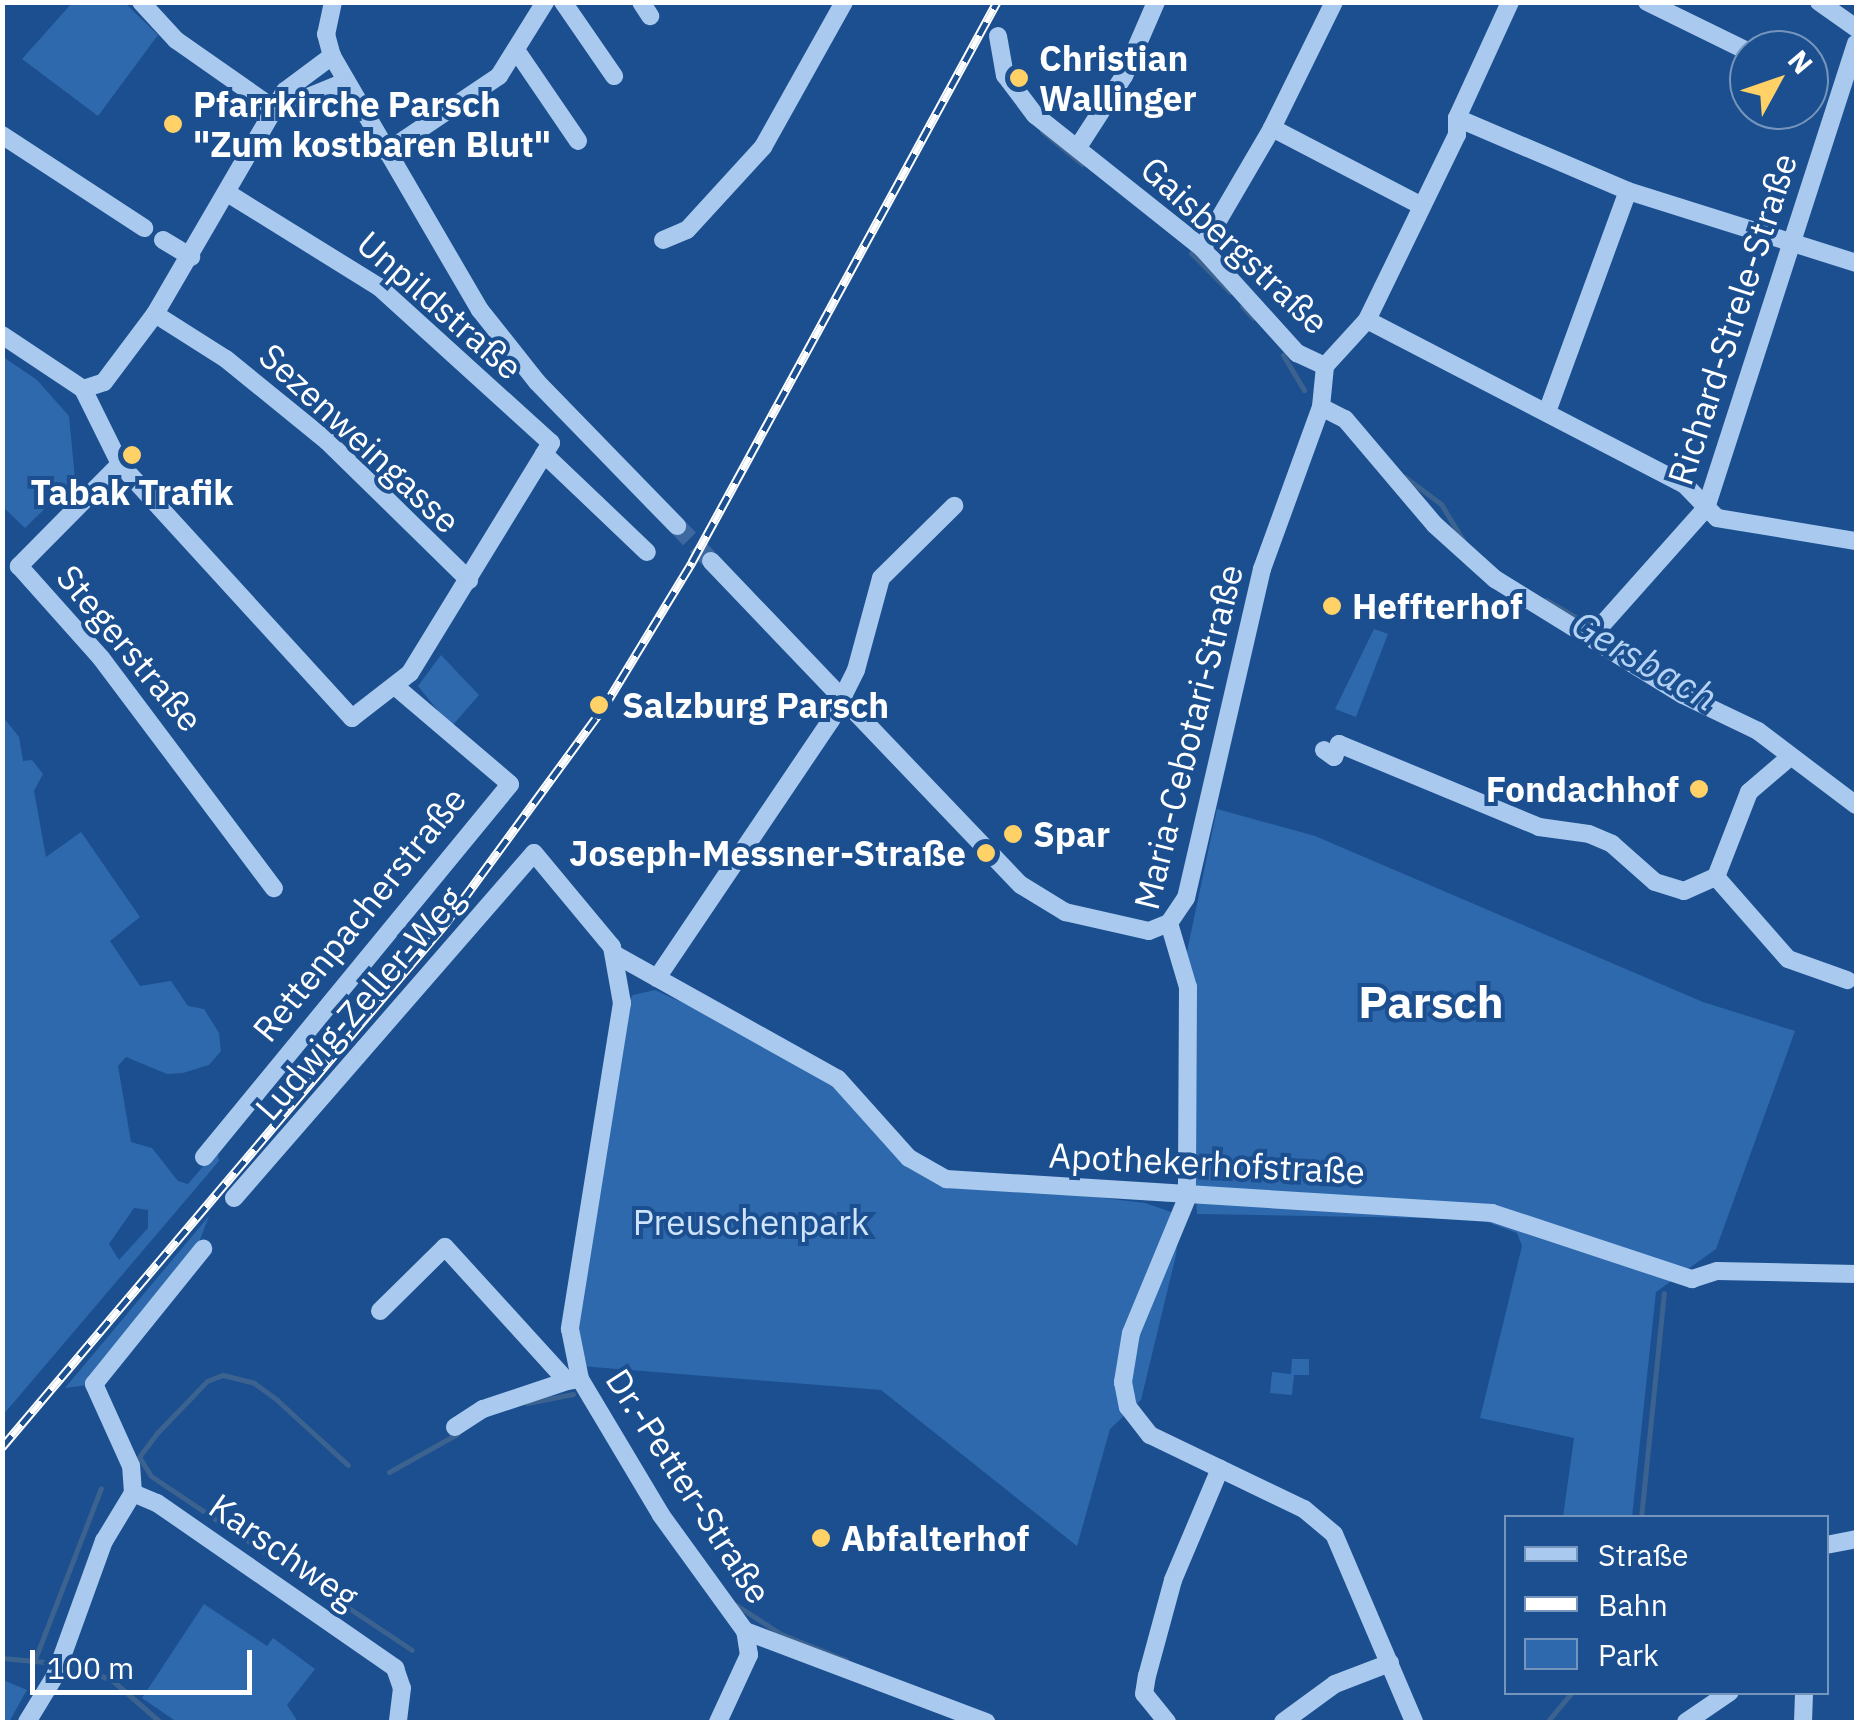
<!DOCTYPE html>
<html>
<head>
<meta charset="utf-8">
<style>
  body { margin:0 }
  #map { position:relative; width:1859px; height:1725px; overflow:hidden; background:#1b4f8f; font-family:"IBM Plex Sans",sans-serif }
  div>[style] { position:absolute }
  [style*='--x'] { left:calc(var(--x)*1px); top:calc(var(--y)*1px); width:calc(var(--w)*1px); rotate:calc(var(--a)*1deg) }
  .green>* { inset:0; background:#2e69ad }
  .stream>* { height:5px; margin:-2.5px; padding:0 2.5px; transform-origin:2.5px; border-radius:2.5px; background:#3c6290 }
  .minor-tunnel>* { height:18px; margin-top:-9px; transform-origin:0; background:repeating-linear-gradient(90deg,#3d69a0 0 18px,transparent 0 27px) }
  .minor>* { height:18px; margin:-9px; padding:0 9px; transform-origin:9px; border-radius:9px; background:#a9c9ee }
  .rail>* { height:9px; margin-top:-4.5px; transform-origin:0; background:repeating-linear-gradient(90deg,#1b4f8f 0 15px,#fff 0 30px); box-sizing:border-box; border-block:2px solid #fff }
  .dots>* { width:28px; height:28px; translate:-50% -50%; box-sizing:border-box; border:5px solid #1b4f8f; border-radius:50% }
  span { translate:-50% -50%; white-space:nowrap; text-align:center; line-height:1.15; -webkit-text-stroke:8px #1b4f8f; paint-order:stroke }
  .poi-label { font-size:35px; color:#fff; font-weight:700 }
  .left { translate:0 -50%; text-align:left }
  .right { translate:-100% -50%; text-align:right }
  .street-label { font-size:35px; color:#fff }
  .park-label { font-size:35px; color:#cfe3fa }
  .water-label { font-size:38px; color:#b5d3f5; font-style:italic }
  .district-label { font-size:45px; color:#fff; font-weight:700 }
  .frame { position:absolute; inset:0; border:5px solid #fff; pointer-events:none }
  .legend { position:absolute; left:1504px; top:1515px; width:325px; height:180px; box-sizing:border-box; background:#1b4f8f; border:2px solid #7695bc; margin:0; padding:12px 18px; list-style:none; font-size:30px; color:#fff }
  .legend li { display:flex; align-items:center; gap:20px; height:50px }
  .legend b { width:50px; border:2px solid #7695bc }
  .north { position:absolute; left:1729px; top:30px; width:100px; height:100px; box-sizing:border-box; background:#1b4f8f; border:2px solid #7695bc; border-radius:50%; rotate:50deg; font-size:28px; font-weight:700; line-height:40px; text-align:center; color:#fff }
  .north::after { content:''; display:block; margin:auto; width:35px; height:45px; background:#ffd166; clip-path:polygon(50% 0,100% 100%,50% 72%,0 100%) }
  .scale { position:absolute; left:30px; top:1650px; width:222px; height:45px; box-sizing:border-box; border:5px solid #fff; border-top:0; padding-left:12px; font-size:30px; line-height:35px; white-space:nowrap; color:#fff; -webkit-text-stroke:8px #1b4f8f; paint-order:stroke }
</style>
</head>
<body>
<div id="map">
  <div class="green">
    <div style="clip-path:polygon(72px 3px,125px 3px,158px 35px,98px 116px,22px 59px)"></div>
    <div style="clip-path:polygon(2px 356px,37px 380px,69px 416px,75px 479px,25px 528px,3px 507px)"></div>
    <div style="clip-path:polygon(1374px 629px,1388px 634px,1356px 717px,1335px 709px)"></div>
    <div style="clip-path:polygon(441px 655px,479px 695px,451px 727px,418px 686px)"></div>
    <div style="clip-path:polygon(evenodd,3px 717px,19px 737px,23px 761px,32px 760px,43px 774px,34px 791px,46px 857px,81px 832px,140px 917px,110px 941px,140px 986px,171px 981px,188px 1006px,204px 1009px,219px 1033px,221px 1051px,209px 1065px,183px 1073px,167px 1074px,126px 1057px,118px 1066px,131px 1142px,152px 1148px,178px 1181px,188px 1184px,211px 1157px,218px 1154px,219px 1161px,3px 1415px,3px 717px,134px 1208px,148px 1210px,148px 1228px,119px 1260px,109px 1244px,134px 1208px)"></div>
    <div style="clip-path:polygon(1217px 809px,1315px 836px,1703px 1002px,1795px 1031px,1716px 1249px,1656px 1292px,1632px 1517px,1563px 1517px,1574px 1438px,1480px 1418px,1522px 1246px,1517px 1233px,1479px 1219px,1197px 1214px,1181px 980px)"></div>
    <div style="clip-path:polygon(655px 990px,797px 1055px,946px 1179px,1145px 1203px,1180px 1215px,1176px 1255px,1141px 1400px,1110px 1429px,1077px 1546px,881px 1390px,568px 1365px,622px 1011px,633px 995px)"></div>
    <div style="clip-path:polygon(209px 1216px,193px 1258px,88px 1385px,65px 1388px)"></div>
    <div style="clip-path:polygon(1292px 1359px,1309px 1359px,1309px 1375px,1294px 1375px,1292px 1395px,1270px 1393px,1272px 1372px,1291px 1374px)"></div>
    <div style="clip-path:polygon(204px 1604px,267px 1646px,273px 1638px,315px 1669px,287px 1705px,298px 1722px,177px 1722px,142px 1698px)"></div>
    <div style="clip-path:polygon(3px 1680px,27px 1690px,9px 1722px,3px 1722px)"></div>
  </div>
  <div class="stream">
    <div style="--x:1042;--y:131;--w:52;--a:39.5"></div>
    <div style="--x:1191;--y:253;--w:55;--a:45"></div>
    <div style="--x:1242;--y:306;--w:16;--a:47"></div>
    <div style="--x:1283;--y:355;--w:41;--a:59"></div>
    <div style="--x:1405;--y:477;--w:45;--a:36.9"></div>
    <div style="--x:1441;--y:504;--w:44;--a:58.8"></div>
    <div style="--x:1546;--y:600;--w:54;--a:29.9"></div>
    <div style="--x:1602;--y:633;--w:109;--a:32.7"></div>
    <div style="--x:527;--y:1403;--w:47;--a:-11.1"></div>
    <div style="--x:389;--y:1472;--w:78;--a:-29.2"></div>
    <div style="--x:1641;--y:1518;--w:226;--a:-84.2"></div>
    <div style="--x:266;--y:1553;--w:138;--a:-146.2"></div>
    <div style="--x:151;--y:1476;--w:22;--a:-122"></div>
    <div style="--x:139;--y:1457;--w:30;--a:-53"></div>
    <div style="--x:157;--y:1433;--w:72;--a:-46.1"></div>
    <div style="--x:207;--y:1381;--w:17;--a:-21"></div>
    <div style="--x:223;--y:1375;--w:32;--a:14"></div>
    <div style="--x:254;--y:1383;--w:29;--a:36"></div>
    <div style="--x:277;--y:1400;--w:96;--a:42.5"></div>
    <div style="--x:275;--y:1559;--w:164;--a:33.6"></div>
    <div style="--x:736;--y:1605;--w:54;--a:32.8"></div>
    <div style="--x:781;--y:1634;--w:70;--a:21.8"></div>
    <div style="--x:2;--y:1658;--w:75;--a:5.3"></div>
    <div style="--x:77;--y:1665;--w:39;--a:24"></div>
    <div style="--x:113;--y:1681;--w:62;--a:41.1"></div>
    <div style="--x:35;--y:1659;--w:183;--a:-68.9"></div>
    <div style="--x:1547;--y:1722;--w:39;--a:-50"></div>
  </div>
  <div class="minor-tunnel">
    <div style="--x:677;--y:526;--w:49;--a:45.8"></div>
  </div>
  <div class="minor">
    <div style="--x:141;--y:2;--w:52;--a:47.4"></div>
    <div style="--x:176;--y:40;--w:122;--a:35"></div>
    <div style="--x:333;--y:2;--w:33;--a:102"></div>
    <div style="--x:326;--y:34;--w:23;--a:75"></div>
    <div style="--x:332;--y:56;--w:294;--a:59.8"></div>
    <div style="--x:480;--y:310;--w:92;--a:51.6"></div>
    <div style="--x:537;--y:382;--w:201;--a:45.8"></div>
    <div style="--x:563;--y:2;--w:90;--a:55.4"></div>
    <div style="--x:641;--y:2;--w:17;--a:57"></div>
    <div style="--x:1647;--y:2;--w:114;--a:26.1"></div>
    <div style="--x:1819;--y:2;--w:45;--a:35.1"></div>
    <div style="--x:998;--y:36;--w:40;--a:80"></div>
    <div style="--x:1005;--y:75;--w:50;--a:53.1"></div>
    <div style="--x:1035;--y:115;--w:213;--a:38.5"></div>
    <div style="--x:1202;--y:248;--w:142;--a:47.9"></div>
    <div style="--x:1297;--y:353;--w:31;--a:25"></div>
    <div style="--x:516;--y:50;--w:110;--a:55.7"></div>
    <div style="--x:276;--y:110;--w:74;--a:-22.1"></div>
    <div style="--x:1457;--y:118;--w:186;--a:23.1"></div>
    <div style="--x:1628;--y:191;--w:239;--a:17.5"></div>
    <div style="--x:1272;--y:128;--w:169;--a:27.5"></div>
    <div style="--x:2;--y:135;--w:170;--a:33.2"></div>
    <div style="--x:1078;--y:147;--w:85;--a:-57.1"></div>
    <div style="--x:1124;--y:76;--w:81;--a:-66.6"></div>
    <div style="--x:386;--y:152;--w:136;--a:-33.9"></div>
    <div style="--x:499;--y:76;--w:87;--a:-58.1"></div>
    <div style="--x:163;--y:240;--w:33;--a:31"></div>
    <div style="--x:663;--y:240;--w:26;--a:-23"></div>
    <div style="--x:687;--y:230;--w:113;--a:-47.5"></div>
    <div style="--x:763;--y:147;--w:166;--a:-60.8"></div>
    <div style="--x:1202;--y:248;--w:139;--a:-59.7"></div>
    <div style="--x:1272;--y:128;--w:140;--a:-63.8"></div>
    <div style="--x:155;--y:314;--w:84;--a:32.4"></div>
    <div style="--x:226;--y:359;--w:130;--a:39.1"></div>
    <div style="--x:327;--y:441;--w:199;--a:44.4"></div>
    <div style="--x:1367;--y:320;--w:358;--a:27.4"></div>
    <div style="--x:1685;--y:485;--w:46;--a:45.9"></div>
    <div style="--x:1717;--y:518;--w:141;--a:9.4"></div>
    <div style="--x:2;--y:335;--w:97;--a:33.7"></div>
    <div style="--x:83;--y:389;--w:84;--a:63.7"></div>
    <div style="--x:120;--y:464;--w:344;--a:47.6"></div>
    <div style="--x:352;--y:718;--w:73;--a:-37.8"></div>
    <div style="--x:410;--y:673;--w:270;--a:-58.5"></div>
    <div style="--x:551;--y:443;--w:232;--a:-137.8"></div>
    <div style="--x:379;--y:287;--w:176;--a:-148.2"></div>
    <div style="--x:1325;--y:366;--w:62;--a:-47.6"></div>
    <div style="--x:1367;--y:320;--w:206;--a:-64.1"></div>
    <div style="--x:1457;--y:135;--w:17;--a:-90"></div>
    <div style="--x:1457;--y:118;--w:128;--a:-65.4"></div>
    <div style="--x:83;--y:389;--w:22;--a:-18"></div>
    <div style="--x:104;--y:382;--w:85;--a:-53.1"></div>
    <div style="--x:155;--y:314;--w:258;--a:-59.8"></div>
    <div style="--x:285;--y:91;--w:59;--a:-36.7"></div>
    <div style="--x:1321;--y:407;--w:27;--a:27"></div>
    <div style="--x:1345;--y:419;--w:139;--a:49.7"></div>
    <div style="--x:1435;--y:525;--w:81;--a:42"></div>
    <div style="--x:1495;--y:579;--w:221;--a:31.7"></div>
    <div style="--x:1683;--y:695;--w:83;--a:25.6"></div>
    <div style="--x:1758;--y:731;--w:123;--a:37.1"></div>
    <div style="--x:1547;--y:412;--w:235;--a:-69.9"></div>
    <div style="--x:544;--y:454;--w:142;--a:43.6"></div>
    <div style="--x:120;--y:464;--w:144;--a:134.7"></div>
    <div style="--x:19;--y:566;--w:123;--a:48.3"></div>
    <div style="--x:101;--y:658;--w:288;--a:53.1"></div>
    <div style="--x:711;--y:561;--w:448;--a:46.3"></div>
    <div style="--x:1021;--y:885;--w:52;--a:31.5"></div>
    <div style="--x:1065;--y:912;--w:86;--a:12.7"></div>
    <div style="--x:1149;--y:931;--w:22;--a:-22"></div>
    <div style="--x:1169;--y:923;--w:30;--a:-56"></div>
    <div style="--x:1186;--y:898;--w:338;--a:-77"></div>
    <div style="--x:1262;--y:569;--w:172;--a:-70"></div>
    <div style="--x:1321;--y:407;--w:41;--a:-84.4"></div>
    <div style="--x:1592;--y:636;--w:171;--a:-48.3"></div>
    <div style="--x:1706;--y:508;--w:488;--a:-72.1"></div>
    <div style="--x:1324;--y:750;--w:12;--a:35"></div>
    <div style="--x:1334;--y:757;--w:14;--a:-69"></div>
    <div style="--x:1339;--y:744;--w:217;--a:22.5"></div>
    <div style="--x:1539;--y:827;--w:50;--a:8"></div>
    <div style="--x:1589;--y:834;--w:25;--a:23"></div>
    <div style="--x:1612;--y:844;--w:57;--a:41.5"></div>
    <div style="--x:1655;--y:882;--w:30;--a:17"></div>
    <div style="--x:1684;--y:891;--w:35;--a:-24"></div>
    <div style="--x:1716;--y:877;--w:91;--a:-68.8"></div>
    <div style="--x:1749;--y:792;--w:54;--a:-40.5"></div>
    <div style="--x:1716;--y:877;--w:109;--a:48.7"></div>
    <div style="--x:1788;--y:959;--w:63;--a:19.6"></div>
    <div style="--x:1169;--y:923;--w:67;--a:73.5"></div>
    <div style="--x:1188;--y:987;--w:211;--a:90.3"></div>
    <div style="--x:1187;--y:1198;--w:146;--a:112.5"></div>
    <div style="--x:1131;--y:1333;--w:50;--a:99.3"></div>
    <div style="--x:1123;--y:1382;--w:25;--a:79"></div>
    <div style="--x:1128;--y:1407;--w:36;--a:52"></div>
    <div style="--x:1150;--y:1435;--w:171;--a:25.7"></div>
    <div style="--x:1304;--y:1509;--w:39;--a:40"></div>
    <div style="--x:1334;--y:1534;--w:204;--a:66.9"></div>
    <div style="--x:616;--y:955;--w:254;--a:29.2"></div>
    <div style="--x:838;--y:1079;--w:106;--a:48.1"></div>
    <div style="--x:909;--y:1158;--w:43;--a:29.6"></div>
    <div style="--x:946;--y:1179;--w:547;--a:3.56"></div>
    <div style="--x:1492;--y:1213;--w:211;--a:18.3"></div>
    <div style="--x:1692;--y:1279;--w:26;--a:-18"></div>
    <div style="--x:1717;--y:1271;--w:139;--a:1.2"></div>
    <div style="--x:657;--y:978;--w:311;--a:-56"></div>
    <div style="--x:831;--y:720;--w:56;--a:-63.4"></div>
    <div style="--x:856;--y:670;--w:95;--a:-74.8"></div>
    <div style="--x:881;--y:578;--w:103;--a:-44.6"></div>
    <div style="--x:204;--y:1157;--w:482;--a:-50.6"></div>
    <div style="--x:510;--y:784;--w:151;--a:-139.6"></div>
    <div style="--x:234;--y:1198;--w:457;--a:-49"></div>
    <div style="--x:534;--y:853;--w:122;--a:50.3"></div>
    <div style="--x:612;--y:947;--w:57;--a:79.9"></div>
    <div style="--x:622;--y:1003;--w:330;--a:99.1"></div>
    <div style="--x:570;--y:1329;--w:51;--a:78.7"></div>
    <div style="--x:580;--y:1379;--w:158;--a:59.2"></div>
    <div style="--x:661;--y:1515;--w:143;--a:54.1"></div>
    <div style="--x:745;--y:1631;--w:258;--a:20.7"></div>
    <div style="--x:380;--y:1311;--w:91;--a:-44.6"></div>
    <div style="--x:445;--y:1247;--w:181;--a:47.7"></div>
    <div style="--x:567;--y:1381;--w:13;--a:-9"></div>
    <div style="--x:455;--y:1427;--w:33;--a:-33"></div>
    <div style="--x:483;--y:1409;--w:89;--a:-18.4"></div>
    <div style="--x:133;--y:1493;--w:26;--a:23"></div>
    <div style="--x:157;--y:1503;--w:290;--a:34.7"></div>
    <div style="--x:395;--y:1668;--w:21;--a:71"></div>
    <div style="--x:402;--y:1688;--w:34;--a:97"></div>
    <div style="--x:1826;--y:1545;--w:31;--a:-11"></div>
    <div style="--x:27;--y:1722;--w:54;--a:-58.7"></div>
    <div style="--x:55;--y:1676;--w:144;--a:-70.1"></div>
    <div style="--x:104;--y:1541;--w:56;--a:-58.9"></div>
    <div style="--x:133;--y:1493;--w:27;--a:-94"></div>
    <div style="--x:131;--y:1466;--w:90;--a:-114.3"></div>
    <div style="--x:94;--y:1384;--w:174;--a:-51.1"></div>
    <div style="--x:718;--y:1722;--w:74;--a:-65.2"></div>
    <div style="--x:749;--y:1655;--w:24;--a:-99"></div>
    <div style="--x:1167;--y:1722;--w:36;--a:-129"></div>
    <div style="--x:1144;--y:1694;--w:18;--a:-81"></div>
    <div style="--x:1147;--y:1676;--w:99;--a:-74.8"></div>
    <div style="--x:1173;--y:1580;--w:121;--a:-67.1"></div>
    <div style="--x:1283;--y:1722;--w:64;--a:-36.2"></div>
    <div style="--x:1335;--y:1684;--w:59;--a:-20.9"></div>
    <div style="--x:1686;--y:1722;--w:53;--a:-34.3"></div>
    <div style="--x:1803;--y:1722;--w:30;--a:-88"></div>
  </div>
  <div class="rail">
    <div style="--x:2;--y:1447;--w:685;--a:-49.73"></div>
    <div style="--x:445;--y:924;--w:269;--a:-53.8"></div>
    <div style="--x:604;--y:707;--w:170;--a:-58.7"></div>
    <div style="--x:692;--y:562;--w:638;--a:-61.43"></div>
  </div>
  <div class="dots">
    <div style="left:1019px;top:78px;background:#ffd166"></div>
    <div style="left:173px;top:124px;background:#ffd166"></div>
    <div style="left:132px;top:455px;background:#ffd166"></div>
    <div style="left:1332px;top:606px;background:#ffd166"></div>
    <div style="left:599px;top:705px;background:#ffd166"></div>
    <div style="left:1699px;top:789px;background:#ffd166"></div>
    <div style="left:1013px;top:834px;background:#ffd166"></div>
    <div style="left:986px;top:853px;background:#ffd166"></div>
    <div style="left:821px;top:1538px;background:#ffd166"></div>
  </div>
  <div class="poi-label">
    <span class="left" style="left:1039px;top:78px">Christian<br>Wallinger</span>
    <span class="left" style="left:193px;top:124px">Pfarrkirche Parsch<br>"Zum kostbaren Blut"</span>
    <span style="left:132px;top:492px">Tabak Trafik</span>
    <span class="left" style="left:1352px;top:606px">Heffterhof</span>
    <span class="left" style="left:622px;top:705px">Salzburg Parsch</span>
    <span class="right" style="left:1679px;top:789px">Fondachhof</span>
    <span class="left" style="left:1033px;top:834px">Spar</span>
    <span class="right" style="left:966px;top:853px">Joseph-Messner-Straße</span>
    <span class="left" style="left:841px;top:1538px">Abfalterhof</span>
  </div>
  <div class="street-label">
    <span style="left:1235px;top:245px;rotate:43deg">Gaisbergstraße</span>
    <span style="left:440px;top:305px;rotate:41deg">Unpildstraße</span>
    <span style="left:1732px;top:319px;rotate:-72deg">Richard-Strele-Straße</span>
    <span style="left:360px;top:438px;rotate:43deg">Sezenweingasse</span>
    <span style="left:130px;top:648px;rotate:50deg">Stegerstraße</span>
    <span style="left:1188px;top:737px;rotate:-76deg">Maria-Cebotari-Straße</span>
    <span style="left:359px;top:914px;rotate:-51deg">Rettenpacherstraße</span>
    <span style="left:359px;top:1003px;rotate:-49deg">Ludwig-Zeller-Weg</span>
    <span style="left:1207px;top:1163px;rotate:3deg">Apothekerhofstraße</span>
    <span style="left:689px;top:1486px;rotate:57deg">Dr.-Petter-Straße</span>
    <span style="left:284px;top:1551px;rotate:35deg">Karschweg</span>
  </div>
  <div class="park-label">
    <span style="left:751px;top:1222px">Preuschenpark</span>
  </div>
  <div class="water-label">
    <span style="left:1645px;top:660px;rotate:30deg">Gersbach</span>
  </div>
  <div class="district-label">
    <span style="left:1431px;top:1002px">Parsch</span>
  </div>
  <div class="frame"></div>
  <ul class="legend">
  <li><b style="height:12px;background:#a9c9ee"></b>Straße</li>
  <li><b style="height:12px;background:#fff"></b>Bahn</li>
  <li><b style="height:28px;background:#2e69ad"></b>Park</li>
  </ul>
  <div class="north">N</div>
  <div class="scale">100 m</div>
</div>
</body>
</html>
